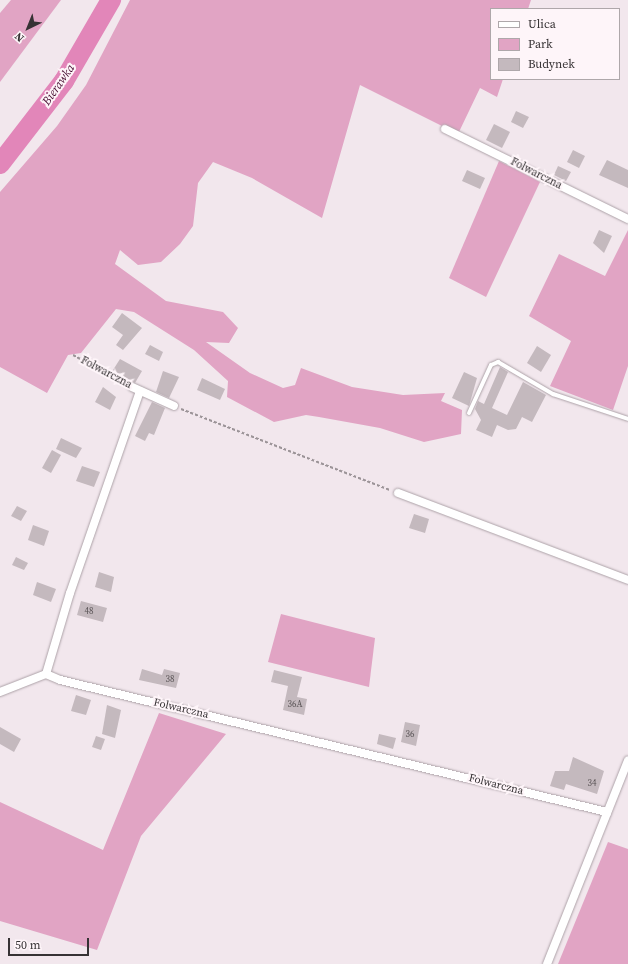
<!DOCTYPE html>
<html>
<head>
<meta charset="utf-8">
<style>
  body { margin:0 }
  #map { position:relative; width:628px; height:964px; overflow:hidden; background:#f2e7ed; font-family:"Source Serif 4",serif }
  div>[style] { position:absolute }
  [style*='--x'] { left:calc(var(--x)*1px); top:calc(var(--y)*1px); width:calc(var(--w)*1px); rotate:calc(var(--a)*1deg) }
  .green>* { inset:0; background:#e1a4c4 }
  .river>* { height:20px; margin:-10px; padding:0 10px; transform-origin:10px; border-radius:10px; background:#e286b9 }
  .building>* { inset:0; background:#c4b9be }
  .path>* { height:2px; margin-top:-1px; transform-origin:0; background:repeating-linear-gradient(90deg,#9c9498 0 3px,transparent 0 5px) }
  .roads { filter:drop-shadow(0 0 1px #ada2a8) drop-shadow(0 0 1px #ada2a8) }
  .service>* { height:4px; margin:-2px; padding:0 2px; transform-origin:2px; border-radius:2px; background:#fff }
  .minor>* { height:8px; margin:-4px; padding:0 4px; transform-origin:4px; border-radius:4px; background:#fff }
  span { translate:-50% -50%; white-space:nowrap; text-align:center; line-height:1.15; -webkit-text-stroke:4px #fef5f9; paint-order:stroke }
  .number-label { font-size:9px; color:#5a5456 }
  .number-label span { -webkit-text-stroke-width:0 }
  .street-label { font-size:11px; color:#363234 }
  .water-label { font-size:12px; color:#470f32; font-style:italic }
  .legend { position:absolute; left:490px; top:8px; width:130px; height:72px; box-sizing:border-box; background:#fef5f9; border:1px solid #aea7aa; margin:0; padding:5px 7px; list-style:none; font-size:12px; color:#363234 }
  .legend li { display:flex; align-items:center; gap:8px; height:20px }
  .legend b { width:20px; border:1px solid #aea7aa }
  .north { position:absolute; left:8px; top:8px; width:40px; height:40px; -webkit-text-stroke:3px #fef5f9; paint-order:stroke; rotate:223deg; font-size:11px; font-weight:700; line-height:16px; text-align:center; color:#363234 }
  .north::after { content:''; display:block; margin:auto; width:14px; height:18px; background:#363234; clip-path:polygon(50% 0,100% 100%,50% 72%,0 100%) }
  .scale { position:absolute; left:8px; top:938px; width:81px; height:18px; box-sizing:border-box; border:2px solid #363234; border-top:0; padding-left:5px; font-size:12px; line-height:14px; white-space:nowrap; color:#363234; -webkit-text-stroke:3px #fef5f9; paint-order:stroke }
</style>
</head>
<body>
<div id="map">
  <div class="green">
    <div style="clip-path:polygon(11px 0,61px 0,0 82px,0 13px)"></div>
    <div style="clip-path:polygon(130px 0,531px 0,528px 9px,491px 9px,491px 79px,503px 79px,497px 97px,480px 88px,458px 134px,360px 85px,322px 218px,252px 178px,213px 162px,198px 183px,193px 226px,180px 244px,161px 262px,138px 265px,120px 250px,115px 264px,166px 301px,223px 312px,238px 328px,229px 343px,206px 342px,250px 373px,283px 388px,295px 385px,301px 368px,352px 387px,403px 395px,445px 393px,441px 401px,462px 410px,461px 434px,424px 442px,380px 428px,319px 417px,306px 415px,274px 422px,227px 397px,228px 381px,194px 350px,134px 312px,116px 309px,81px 353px,68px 355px,47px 393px,0 367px,0 192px,57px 126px,86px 85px)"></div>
    <div style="clip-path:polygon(499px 161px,540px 182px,486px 297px,449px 278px)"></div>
    <div style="clip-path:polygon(628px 230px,628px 366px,613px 410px,550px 386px,571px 341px,529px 316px,559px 254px,605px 276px)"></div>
    <div style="clip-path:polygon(281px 614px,375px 638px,369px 687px,268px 662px)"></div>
    <div style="clip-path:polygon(159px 713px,226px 734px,141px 836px,97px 950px,0 921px,0 802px,103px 850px)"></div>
    <div style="clip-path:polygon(608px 842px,628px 849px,628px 964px,558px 964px)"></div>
  </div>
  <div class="river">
    <div style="--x:0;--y:164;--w:105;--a:-52.4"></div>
    <div style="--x:64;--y:81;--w:94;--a:-59.9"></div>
  </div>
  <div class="building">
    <div style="clip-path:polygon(516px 111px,529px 117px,523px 128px,511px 122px)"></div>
    <div style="clip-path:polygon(494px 124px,510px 132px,502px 148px,486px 140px)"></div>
    <div style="clip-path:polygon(573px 150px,585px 156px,579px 168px,567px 162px)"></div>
    <div style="clip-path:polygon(607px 160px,628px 170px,628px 188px,599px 175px)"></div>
    <div style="clip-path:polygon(558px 166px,571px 172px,566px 181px,554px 175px)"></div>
    <div style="clip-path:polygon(467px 170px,485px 178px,480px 189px,462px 181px)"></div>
    <div style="clip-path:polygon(599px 230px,612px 236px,604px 253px,593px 243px)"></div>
    <div style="clip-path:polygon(122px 313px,142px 328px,123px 350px,116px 345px,123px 335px,112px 327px)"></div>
    <div style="clip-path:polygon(150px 345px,163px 352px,159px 361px,145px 354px)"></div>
    <div style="clip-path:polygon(537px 346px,551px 355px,541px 372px,527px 363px)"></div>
    <div style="clip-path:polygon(120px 359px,142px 371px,135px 383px,113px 370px)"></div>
    <div style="clip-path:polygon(500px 367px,508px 372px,492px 408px,507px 415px,523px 382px,546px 395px,532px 422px,522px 417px,516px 429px,508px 430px,497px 425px,492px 437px,476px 430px,481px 420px,475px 409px,478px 401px,484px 404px)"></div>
    <div style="clip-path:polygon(163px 371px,179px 377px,169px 398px,156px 392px)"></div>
    <div style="clip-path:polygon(464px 372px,477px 378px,469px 406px,452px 398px)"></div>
    <div style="clip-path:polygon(202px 378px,225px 389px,220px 400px,197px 390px)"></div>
    <div style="clip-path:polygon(103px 387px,116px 397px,110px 410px,95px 402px)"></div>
    <div style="clip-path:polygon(152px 402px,165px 408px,154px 435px,149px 433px,145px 441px,135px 436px)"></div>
    <div style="clip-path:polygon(61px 438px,82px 448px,76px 458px,56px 449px)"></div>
    <div style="clip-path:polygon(52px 450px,61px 455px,51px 473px,42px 468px)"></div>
    <div style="clip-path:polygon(82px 466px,100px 472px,94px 487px,76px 481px)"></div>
    <div style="clip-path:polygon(17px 506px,27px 511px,21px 521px,11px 516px)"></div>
    <div style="clip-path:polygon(414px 514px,429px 519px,425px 533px,409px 528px)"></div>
    <div style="clip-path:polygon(33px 525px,49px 531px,44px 546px,28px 540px)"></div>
    <div style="clip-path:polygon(16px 557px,28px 563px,24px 570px,12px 565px)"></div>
    <div style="clip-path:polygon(99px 572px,114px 577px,111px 592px,95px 587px)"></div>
    <div style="clip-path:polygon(37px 582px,56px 589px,51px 602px,33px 595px)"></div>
    <div style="clip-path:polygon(81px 601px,107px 608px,103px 622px,77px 615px)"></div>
    <div style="clip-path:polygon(142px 669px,162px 675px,164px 669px,180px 673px,176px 688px,139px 680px)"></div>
    <div style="clip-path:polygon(274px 670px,302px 677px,297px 697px,307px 699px,304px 715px,283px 710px,288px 686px,271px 682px)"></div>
    <div style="clip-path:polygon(76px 695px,91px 700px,86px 715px,71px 711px)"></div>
    <div style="clip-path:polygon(107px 705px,121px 710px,115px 738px,102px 734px)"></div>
    <div style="clip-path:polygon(405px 722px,420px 725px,416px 746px,401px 742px)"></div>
    <div style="clip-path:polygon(0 727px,21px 739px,14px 752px,0 744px)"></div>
    <div style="clip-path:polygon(379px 734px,396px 738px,393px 749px,377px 744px)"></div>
    <div style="clip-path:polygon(96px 736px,105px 739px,101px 750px,92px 747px)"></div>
    <div style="clip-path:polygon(573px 757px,604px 771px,597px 794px,566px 784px,564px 790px,550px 786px,555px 771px,569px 771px)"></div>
  </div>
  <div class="path">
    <div style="--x:73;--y:355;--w:58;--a:28.8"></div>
    <div style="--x:181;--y:409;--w:224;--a:21.2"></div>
  </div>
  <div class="roads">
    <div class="service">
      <div style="--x:469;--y:413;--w:53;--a:-65.4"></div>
      <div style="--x:491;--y:365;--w:8;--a:-23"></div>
      <div style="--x:498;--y:362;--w:64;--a:30.2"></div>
      <div style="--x:553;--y:394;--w:79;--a:18.4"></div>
    </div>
    <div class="minor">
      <div style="--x:445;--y:129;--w:204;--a:26.2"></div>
      <div style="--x:132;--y:387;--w:46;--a:24.3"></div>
      <div style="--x:140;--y:391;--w:214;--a:109.1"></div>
      <div style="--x:70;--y:593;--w:84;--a:106.5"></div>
      <div style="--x:46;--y:674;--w:15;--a:23"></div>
      <div style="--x:60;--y:680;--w:563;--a:13.57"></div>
      <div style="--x:398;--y:493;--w:246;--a:20.7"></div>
      <div style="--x:0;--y:692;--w:49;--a:-21.4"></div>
      <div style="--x:547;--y:964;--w:219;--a:-68.3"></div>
    </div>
  </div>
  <div class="number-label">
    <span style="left:89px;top:611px">48</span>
    <span style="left:170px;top:679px">38</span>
    <span style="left:295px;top:704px">36A</span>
    <span style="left:410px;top:734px">36</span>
    <span style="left:592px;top:783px">34</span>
  </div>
  <div class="street-label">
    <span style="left:536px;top:174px;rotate:27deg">Folwarczna</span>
    <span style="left:106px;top:373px;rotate:28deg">Folwarczna</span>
    <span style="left:181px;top:709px;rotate:13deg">Folwarczna</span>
    <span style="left:496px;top:785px;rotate:14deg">Folwarczna</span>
  </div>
  <div class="water-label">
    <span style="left:59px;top:85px;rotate:-55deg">Bierawka</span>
  </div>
  <ul class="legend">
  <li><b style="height:5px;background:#fff"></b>Ulica</li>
  <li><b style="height:11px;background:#e1a4c4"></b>Park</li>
  <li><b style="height:11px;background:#c4b9be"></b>Budynek</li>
  </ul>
  <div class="north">N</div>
  <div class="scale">50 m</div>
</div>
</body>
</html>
